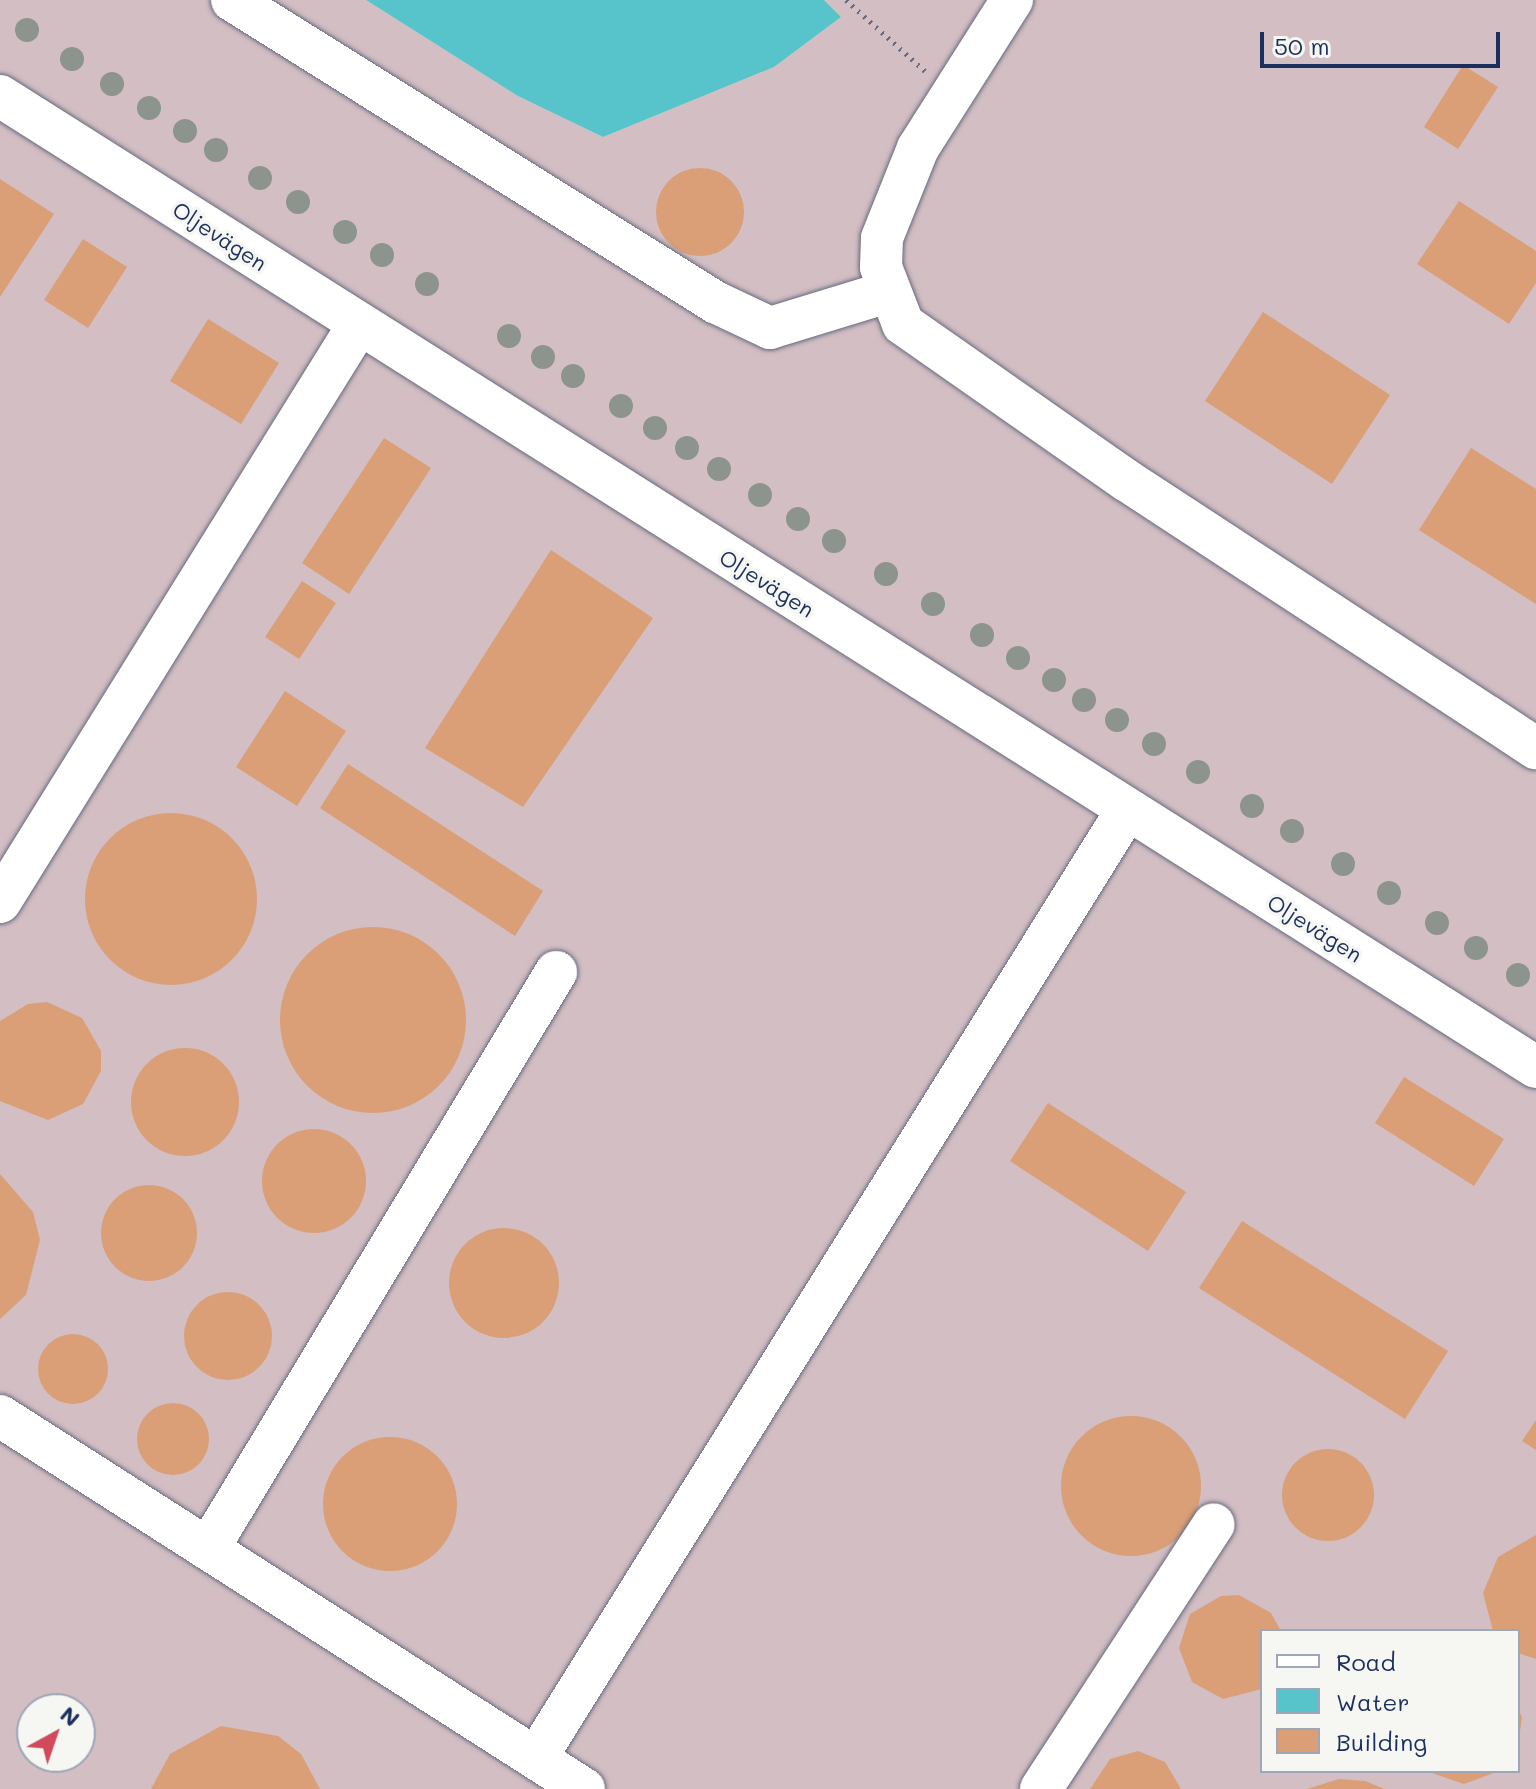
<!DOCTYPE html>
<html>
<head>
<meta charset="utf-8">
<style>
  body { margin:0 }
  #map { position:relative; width:1536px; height:1789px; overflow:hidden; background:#f3d9bb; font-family:Mali,sans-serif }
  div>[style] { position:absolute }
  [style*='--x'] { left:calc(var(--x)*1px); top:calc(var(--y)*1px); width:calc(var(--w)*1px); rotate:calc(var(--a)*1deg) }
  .industrial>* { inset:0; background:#d2bec3 }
  .water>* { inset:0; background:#56c4ca }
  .building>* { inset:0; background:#da9f77 }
  .round { border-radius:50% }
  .path>* { height:5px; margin-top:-2.5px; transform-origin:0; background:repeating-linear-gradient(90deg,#676a7f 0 2px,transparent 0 8px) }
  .roads { filter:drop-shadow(0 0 2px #676a7f) drop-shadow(0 0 2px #676a7f) }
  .minor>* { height:42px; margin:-21px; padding:0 21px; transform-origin:21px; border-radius:21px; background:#fff }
  .trees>* { width:24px; height:24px; margin:-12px; border-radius:50%; background:#8d948d }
  span { translate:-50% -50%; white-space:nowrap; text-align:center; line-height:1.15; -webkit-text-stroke:7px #f6f6f2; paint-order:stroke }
  .street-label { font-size:22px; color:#1b2f5e }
  .legend { position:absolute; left:1260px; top:1629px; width:260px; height:144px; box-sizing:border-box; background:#f6f6f2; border:2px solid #9ea6b7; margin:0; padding:10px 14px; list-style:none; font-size:24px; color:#1b2f5e }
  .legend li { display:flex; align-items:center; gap:16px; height:40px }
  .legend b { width:40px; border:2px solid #9ea6b7 }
  .north { position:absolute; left:16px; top:1693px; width:80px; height:80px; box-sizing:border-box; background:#f6f6f2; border:2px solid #9ea6b7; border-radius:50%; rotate:40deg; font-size:22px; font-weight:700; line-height:32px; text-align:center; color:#1b2f5e }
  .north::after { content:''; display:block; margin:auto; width:28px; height:36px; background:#d1495b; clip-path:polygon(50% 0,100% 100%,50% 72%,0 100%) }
  .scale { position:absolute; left:1260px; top:32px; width:240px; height:36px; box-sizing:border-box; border:4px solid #1b2f5e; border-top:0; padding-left:10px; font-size:24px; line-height:28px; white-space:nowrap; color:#1b2f5e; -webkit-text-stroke:6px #f6f6f2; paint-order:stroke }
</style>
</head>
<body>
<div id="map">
  <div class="industrial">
    <div style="clip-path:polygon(evenodd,0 0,366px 0,518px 96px,603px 137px,774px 67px,841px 17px,824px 0,1536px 0,1536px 1789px,0 1789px,0 0,1262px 1631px,1518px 1631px,1518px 1771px,1262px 1771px,1262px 1631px,0 0,32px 1709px,80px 1709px,80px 1757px,32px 1757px,32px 1709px)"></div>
  </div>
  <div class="water">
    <div style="clip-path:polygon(366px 0,824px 0,841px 17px,774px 67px,603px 137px,518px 96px)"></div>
  </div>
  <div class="building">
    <div style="clip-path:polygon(1463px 65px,1498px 87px,1458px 149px,1424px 127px)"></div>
    <div class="round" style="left:656px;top:168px;width:88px;height:88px"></div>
    <div style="clip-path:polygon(0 179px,54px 214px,0 297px)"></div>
    <div style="clip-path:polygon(1459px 201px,1536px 251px,1536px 283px,1509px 324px,1417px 264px)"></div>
    <div style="clip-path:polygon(83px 239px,127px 267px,88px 328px,44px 300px)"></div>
    <div style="clip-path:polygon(1263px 312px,1390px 395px,1332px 484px,1205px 401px)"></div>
    <div style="clip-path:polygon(208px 319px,279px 363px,241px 424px,170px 381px)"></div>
    <div style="clip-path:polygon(384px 438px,431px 468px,349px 594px,302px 563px)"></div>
    <div style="clip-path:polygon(1471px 448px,1536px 489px,1536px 604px,1419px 530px)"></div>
    <div style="clip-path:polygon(551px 550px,653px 618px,523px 807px,425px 748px)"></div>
    <div style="clip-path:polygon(302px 581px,336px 603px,299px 659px,265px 637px)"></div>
    <div style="clip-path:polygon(285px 691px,346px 731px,297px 806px,236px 767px)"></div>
    <div style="clip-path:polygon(348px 764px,543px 891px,515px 936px,320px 808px)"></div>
    <div class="round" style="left:85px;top:813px;width:172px;height:172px"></div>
    <div class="round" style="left:280px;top:927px;width:186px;height:186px"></div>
    <div style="clip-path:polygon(47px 1002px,82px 1018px,101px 1051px,101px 1071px,83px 1104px,48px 1120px,0 1101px,0 1021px,28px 1004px)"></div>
    <div class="round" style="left:131px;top:1048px;width:108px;height:108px"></div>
    <div style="clip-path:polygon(1404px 1077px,1504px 1139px,1474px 1186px,1375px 1123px)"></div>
    <div style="clip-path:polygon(1048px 1103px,1186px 1192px,1148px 1251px,1010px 1161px)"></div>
    <div class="round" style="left:262px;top:1129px;width:104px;height:104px"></div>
    <div style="clip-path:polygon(0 1174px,33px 1212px,40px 1240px,26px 1295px,0 1319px)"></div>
    <div class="round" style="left:101px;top:1185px;width:96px;height:96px"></div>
    <div style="clip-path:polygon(1242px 1221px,1448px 1351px,1405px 1419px,1199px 1288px)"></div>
    <div class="round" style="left:449px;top:1228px;width:110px;height:110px"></div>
    <div class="round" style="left:184px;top:1292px;width:88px;height:88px"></div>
    <div class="round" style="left:38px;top:1334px;width:70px;height:70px"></div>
    <div class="round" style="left:137px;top:1403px;width:72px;height:72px"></div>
    <div class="round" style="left:1061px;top:1416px;width:140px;height:140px"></div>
    <div style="clip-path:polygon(1536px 1420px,1536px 1450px,1522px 1441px)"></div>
    <div class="round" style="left:323px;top:1437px;width:134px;height:134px"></div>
    <div class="round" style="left:1282px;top:1449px;width:92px;height:92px"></div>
    <div style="clip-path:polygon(1536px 1535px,1536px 1659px,1518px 1653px,1518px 1631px,1493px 1631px,1483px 1593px,1498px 1557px)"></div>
    <div style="clip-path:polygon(1239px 1595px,1271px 1613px,1281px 1631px,1262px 1631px,1262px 1689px,1223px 1699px,1192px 1682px,1179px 1648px,1190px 1614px,1221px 1596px)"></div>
    <div style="clip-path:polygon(1518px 1707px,1522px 1718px,1518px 1744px)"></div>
    <div style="clip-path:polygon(221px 1726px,278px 1736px,301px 1754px,320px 1789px,151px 1789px,170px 1754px)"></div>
    <div style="clip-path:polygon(1138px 1751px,1165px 1762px,1181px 1789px,1090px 1789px,1110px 1759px)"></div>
    <div style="clip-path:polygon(1426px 1771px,1499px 1771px,1464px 1784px)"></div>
    <div style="clip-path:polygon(1339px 1779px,1365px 1781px,1385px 1789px,1307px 1789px)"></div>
  </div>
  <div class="path">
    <div style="--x:846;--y:0;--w:106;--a:41.9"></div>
  </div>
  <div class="roads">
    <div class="minor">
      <div style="--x:232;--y:0;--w:570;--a:32.02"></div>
      <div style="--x:715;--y:302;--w:61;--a:25.3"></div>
      <div style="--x:770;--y:328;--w:123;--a:-17"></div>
      <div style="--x:1012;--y:0;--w:175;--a:122.4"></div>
      <div style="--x:918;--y:148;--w:97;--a:111.8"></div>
      <div style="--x:882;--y:238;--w:29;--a:92"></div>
      <div style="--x:881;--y:267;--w:61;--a:68.9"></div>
      <div style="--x:903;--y:324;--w:272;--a:35"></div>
      <div style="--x:1126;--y:480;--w:490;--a:33.2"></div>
      <div style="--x:0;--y:96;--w:1817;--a:32.3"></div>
      <div style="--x:0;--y:902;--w:680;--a:-58.16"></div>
      <div style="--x:0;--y:1416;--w:693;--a:32.57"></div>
      <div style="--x:208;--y:1549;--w:674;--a:-58.9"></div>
      <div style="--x:536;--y:1758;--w:1117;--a:-58.06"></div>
      <div style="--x:1041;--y:1789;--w:316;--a:-56.9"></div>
    </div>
  </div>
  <div class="trees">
    <div style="left:27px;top:30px"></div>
    <div style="left:72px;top:59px"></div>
    <div style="left:112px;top:84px"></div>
    <div style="left:149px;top:108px"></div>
    <div style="left:185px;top:131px"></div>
    <div style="left:216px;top:150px"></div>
    <div style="left:260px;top:178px"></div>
    <div style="left:298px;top:202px"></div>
    <div style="left:345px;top:232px"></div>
    <div style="left:382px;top:255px"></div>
    <div style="left:427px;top:284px"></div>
    <div style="left:509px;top:336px"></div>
    <div style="left:543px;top:357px"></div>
    <div style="left:573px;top:376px"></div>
    <div style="left:621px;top:406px"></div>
    <div style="left:655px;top:428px"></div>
    <div style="left:687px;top:448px"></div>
    <div style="left:719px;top:469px"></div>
    <div style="left:760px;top:495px"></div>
    <div style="left:798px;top:519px"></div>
    <div style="left:834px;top:541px"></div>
    <div style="left:886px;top:574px"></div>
    <div style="left:933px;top:604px"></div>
    <div style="left:982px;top:635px"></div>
    <div style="left:1018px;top:658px"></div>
    <div style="left:1054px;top:680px"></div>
    <div style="left:1084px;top:700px"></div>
    <div style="left:1117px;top:720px"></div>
    <div style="left:1154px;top:744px"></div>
    <div style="left:1198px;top:772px"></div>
    <div style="left:1252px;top:806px"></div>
    <div style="left:1292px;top:831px"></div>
    <div style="left:1343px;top:864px"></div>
    <div style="left:1389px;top:893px"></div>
    <div style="left:1437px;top:923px"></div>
    <div style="left:1476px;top:948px"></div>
    <div style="left:1518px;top:975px"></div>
  </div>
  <div class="street-label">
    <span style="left:220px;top:236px;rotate:33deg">Oljevägen</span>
    <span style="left:767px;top:583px;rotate:32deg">Oljevägen</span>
    <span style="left:1315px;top:928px;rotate:32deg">Oljevägen</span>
  </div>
  <ul class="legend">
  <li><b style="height:10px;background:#fff"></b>Road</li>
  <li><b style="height:22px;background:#56c4ca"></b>Water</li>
  <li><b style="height:22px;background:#da9f77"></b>Building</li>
  </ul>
  <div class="north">N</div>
  <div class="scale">50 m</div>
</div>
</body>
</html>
